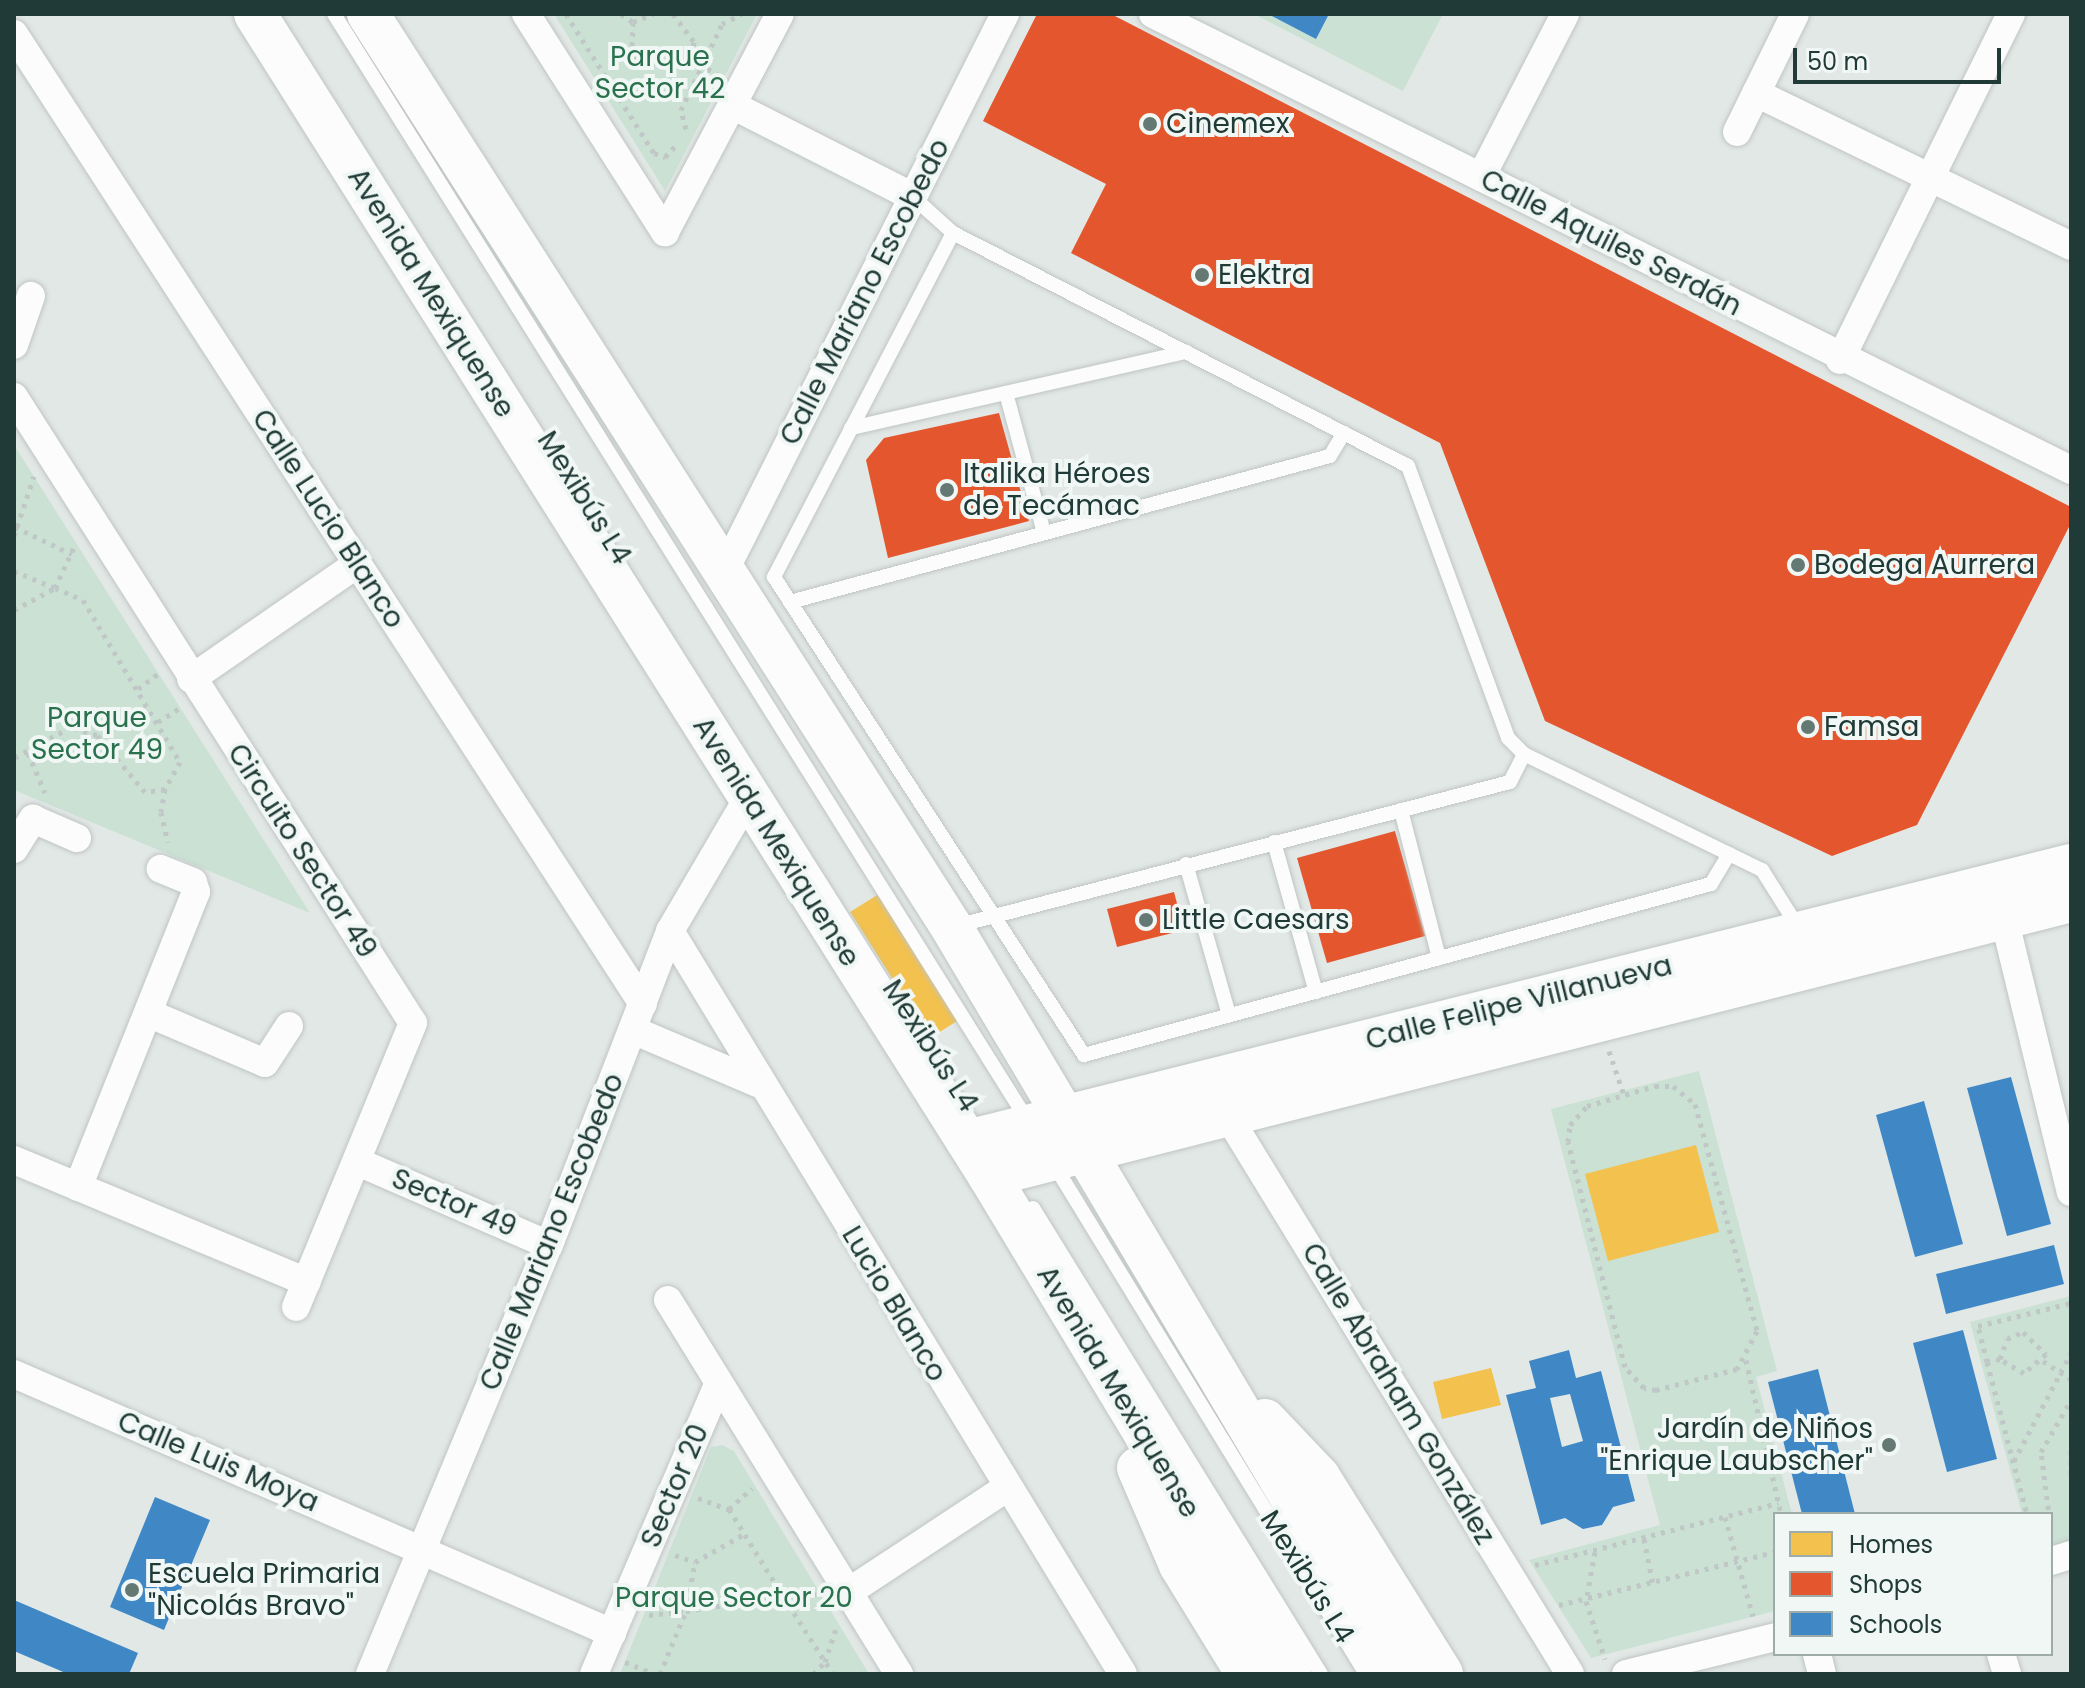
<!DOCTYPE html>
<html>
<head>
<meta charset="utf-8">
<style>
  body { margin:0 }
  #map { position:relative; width:2085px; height:1688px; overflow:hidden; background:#e2e8e6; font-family:Poppins,sans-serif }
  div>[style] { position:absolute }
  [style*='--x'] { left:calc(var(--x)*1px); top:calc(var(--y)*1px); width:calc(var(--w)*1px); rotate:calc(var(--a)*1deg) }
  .green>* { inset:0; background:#cbe1d4 }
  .homes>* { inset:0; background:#f2c14e }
  .shops>* { inset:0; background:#e4572e }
  .schools>* { inset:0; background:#3f88c5 }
  .path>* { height:5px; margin-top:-2.5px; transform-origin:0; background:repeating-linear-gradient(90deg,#bfc8c6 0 4px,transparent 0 10px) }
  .roads { filter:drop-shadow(0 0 2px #bfc5c3) drop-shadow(0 0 2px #bfc5c3) }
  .lane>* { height:14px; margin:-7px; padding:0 7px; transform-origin:7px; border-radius:7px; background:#fbfcfb }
  .street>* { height:28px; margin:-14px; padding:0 14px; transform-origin:14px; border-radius:14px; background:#fbfcfb }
  .secondary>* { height:42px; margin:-21px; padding:0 21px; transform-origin:21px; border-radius:21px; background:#fbfcfb }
  .dots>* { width:22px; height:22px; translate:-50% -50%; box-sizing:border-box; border:4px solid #f0f7f4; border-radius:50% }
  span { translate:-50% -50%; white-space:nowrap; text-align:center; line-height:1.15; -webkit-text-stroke:8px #f0f7f4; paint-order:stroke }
  .park-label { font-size:28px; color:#2a714e }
  .poi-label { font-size:28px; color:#203b37 }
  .left { translate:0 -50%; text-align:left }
  .right { translate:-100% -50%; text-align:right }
  .street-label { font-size:28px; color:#203b37 }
  .frame { position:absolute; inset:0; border:16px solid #203b37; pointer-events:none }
  .legend { position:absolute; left:1773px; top:1512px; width:280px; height:144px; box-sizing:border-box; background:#f0f7f4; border:2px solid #9daca8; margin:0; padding:10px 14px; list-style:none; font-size:24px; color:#203b37 }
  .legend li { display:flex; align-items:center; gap:16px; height:40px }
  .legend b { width:40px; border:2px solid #9daca8 }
  .scale { position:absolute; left:1793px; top:48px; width:208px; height:36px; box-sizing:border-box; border:4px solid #203b37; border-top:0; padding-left:10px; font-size:24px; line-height:28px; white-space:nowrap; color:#203b37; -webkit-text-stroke:6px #f0f7f4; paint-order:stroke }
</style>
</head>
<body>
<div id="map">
  <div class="green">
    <div style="clip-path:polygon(554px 14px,757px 14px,665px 191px)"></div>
    <div style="clip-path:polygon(1254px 14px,1443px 14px,1403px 91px)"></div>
    <div style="clip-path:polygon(14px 448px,16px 448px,310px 913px,14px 790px)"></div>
    <div style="clip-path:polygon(1699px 1071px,1777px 1371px,1756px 1377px,1792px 1514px,1775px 1514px,1775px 1611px,1591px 1658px,1529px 1560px,1660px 1525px,1551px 1109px)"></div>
    <div style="clip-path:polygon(2071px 1296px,2071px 1545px,2051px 1551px,2051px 1514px,2022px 1514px,1970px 1322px)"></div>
    <div style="clip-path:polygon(722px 1445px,734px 1451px,869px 1674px,620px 1674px,711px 1447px)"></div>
  </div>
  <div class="homes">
    <div style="clip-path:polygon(882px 892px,962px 1018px,930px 1038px,850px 912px)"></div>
    <div style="clip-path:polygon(1696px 1145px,1719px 1232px,1608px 1261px,1585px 1174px)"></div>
    <div style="clip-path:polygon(1491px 1368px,1501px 1405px,1442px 1419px,1433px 1382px)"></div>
  </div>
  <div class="shops">
    <div style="clip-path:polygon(1037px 14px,1111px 14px,2071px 507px,2071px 523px,1917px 825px,1832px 856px,1545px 721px,1440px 443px,1071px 253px,1106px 184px,983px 121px)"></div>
    <div style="clip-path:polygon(999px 413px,1029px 521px,888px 558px,866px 460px,884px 438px)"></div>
    <div style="clip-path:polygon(1395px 831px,1425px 936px,1327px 963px,1297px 858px)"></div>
    <div style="clip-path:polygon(1174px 892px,1184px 930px,1117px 947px,1107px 909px)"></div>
  </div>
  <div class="schools">
    <div style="clip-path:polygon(1268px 14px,1329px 14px,1316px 39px)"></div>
    <div style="clip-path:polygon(2011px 1077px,2051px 1224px,2007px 1236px,1967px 1088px)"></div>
    <div style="clip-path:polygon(1924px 1101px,1963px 1244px,1915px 1257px,1876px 1115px)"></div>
    <div style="clip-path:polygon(2054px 1245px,2064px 1284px,1946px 1314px,1936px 1274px)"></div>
    <div style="clip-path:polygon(1963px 1330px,1997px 1459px,1947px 1472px,1913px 1343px)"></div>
    <div style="clip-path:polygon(evenodd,1569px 1350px,1576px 1378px,1601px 1371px,1635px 1501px,1613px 1507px,1602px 1525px,1583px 1529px,1565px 1518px,1541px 1525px,1506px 1395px,1536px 1388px,1529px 1361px,1569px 1350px,1570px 1394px,1583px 1441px,1562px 1447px,1550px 1398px,1570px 1394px)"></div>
    <div style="clip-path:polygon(1818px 1369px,1855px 1514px,1802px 1514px,1768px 1382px)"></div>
    <div style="clip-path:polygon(155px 1497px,210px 1520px,164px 1630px,110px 1607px)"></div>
    <div style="clip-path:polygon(14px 1600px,138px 1653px,129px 1674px,68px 1674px,14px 1651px)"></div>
  </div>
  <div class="path">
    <div style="--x:566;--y:14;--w:165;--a:57.7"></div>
    <div style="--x:654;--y:153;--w:12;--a:20"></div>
    <div style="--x:665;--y:157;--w:18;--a:-47"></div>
    <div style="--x:621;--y:14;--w:14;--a:34"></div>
    <div style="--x:633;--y:22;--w:35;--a:92"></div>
    <div style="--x:632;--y:57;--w:42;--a:18"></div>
    <div style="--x:672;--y:70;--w:21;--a:-31"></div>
    <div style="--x:690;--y:59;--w:31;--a:29"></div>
    <div style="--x:673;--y:14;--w:35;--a:53"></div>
    <div style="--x:694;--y:42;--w:17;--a:103"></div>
    <div style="--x:633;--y:22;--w:22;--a:-22"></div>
    <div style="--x:686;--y:129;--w:20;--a:-105"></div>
    <div style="--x:681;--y:110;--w:95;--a:-64.5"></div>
    <div style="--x:722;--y:24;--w:22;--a:-27"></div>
    <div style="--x:15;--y:527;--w:63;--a:25.3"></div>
    <div style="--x:14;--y:536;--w:63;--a:-71.6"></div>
    <div style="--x:14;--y:571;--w:44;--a:22.5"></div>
    <div style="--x:55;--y:588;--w:47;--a:-65.1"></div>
    <div style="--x:14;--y:610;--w:47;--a:-28.2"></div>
    <div style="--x:55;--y:588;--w:30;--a:23"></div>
    <div style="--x:83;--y:600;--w:189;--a:59.1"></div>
    <div style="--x:180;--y:762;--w:31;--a:119"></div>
    <div style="--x:165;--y:789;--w:20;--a:171"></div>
    <div style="--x:145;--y:792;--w:75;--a:-130.1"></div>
    <div style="--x:97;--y:735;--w:27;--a:-163"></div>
    <div style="--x:71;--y:727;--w:65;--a:151.5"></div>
    <div style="--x:138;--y:689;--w:26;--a:-37"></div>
    <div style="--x:158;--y:722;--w:27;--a:-33"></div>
    <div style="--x:28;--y:753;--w:43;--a:67"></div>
    <div style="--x:165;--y:789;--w:23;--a:100"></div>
    <div style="--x:161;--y:812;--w:31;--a:77"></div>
    <div style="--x:1609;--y:1051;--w:46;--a:71.2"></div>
    <div style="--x:1655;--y:1086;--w:18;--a:0"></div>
    <div style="--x:1673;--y:1086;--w:28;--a:39"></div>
    <div style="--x:1695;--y:1104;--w:235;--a:74.7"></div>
    <div style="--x:1757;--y:1331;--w:43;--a:117.8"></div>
    <div style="--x:1737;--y:1369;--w:84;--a:165.5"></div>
    <div style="--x:1656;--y:1390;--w:12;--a:-171"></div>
    <div style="--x:1644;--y:1388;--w:28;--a:-132"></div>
    <div style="--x:1625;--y:1367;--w:232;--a:-104.2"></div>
    <div style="--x:1568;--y:1142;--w:17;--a:-83"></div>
    <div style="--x:1570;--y:1125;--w:25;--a:-48"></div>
    <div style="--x:1587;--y:1106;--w:71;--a:-16.4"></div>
    <div style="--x:2000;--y:1359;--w:21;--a:-71"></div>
    <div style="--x:2007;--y:1339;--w:17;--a:-24"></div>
    <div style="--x:2023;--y:1332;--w:32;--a:44"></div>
    <div style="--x:2046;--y:1354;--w:29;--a:139"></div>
    <div style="--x:2024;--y:1373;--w:28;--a:-150"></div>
    <div style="--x:2000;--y:1359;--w:13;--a:167"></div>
    <div style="--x:1987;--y:1362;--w:157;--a:75.3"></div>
    <div style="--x:1746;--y:1360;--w:158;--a:77.2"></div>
    <div style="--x:2043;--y:1361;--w:33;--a:33"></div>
    <div style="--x:1987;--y:1362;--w:37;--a:-104"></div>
    <div style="--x:1978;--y:1326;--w:96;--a:-13.9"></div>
    <div style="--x:2071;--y:1450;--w:30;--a:90"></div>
    <div style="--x:2014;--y:1461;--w:122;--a:-62.2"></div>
    <div style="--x:698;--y:1498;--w:33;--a:20"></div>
    <div style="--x:729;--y:1509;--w:102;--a:58.2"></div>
    <div style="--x:783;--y:1596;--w:37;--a:-3"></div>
    <div style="--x:729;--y:1509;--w:31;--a:-42"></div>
    <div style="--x:1725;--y:1517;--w:103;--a:74.2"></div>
    <div style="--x:2051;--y:1529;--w:78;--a:-97.4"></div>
    <div style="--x:2041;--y:1452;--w:60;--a:-60"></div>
    <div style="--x:1644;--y:1539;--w:46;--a:78.7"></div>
    <div style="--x:1595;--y:1552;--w:50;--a:100.4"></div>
    <div style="--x:1586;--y:1601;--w:61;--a:71.9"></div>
    <div style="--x:675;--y:1555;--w:21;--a:19"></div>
    <div style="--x:695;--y:1562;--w:56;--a:-29.7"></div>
    <div style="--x:1535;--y:1565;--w:251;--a:-14.3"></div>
    <div style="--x:1559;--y:1605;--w:222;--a:-13.8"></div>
    <div style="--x:649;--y:1615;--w:37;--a:-6"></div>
    <div style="--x:686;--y:1611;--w:50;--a:-79.6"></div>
    <div style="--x:625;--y:1662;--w:31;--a:22"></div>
    <div style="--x:660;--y:1674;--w:68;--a:-67.6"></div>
    <div style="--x:686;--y:1611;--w:98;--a:-8.8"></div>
    <div style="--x:783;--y:1596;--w:93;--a:57.3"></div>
    <div style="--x:813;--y:1674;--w:17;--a:-45"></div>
    <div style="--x:825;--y:1662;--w:38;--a:-72"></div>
  </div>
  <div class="roads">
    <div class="lane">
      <div style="--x:334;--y:14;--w:1307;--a:57.92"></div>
      <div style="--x:913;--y:197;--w:54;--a:42"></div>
      <div style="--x:953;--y:233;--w:511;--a:27.12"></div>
      <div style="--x:1408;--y:466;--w:290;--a:69.8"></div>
      <div style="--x:1508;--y:738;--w:23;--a:45"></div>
      <div style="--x:1524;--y:754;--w:265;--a:26"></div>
      <div style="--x:1762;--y:870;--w:71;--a:57.7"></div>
      <div style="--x:953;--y:233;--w:388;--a:117.5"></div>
      <div style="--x:774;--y:577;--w:570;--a:57.04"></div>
      <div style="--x:1084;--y:1055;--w:650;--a:-15.26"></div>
      <div style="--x:1711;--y:884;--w:35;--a:-59"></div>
      <div style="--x:1006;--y:393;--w:145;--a:74.8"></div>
      <div style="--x:851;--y:428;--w:344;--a:-12.8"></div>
      <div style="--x:790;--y:602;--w:559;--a:-15.13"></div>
      <div style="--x:1330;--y:456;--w:27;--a:-59"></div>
      <div style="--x:1401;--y:810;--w:153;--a:75.6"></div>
      <div style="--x:1274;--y:842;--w:156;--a:74.4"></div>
      <div style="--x:1186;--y:864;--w:157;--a:74.1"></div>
      <div style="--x:956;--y:926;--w:572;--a:-14.57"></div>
      <div style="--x:1510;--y:782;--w:31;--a:-63"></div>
      <div style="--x:1053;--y:1163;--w:599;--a:58.51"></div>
      <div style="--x:1033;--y:1208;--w:548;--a:58.28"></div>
    </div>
    <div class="street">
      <div style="--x:526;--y:14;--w:259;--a:57.5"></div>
      <div style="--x:665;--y:232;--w:246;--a:-62.2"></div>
      <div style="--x:1153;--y:14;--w:1025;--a:26.42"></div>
      <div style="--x:14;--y:34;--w:1156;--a:57.04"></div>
      <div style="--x:1756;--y:93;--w:350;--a:25.9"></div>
      <div style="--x:732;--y:105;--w:203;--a:26.9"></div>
      <div style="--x:1737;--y:132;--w:131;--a:-63.8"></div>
      <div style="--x:1481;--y:177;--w:183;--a:-62.7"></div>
      <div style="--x:14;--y:345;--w:52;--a:-70.9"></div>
      <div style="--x:1840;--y:360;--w:386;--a:-63.7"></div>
      <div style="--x:14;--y:397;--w:742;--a:57.49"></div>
      <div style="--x:413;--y:1023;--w:307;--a:112.4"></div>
      <div style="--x:725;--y:570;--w:623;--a:-63.27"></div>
      <div style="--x:191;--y:679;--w:202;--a:-34.7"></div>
      <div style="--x:14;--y:849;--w:36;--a:-58"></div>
      <div style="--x:33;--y:819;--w:48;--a:23.4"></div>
      <div style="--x:2004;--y:918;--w:282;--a:76.3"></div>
      <div style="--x:670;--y:931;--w:870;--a:58.63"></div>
      <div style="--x:148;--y:1013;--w:127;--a:23.1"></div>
      <div style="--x:265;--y:1063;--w:44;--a:-57"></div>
      <div style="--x:633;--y:1030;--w:140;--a:23.1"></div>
      <div style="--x:1226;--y:1113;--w:658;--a:58.48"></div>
      <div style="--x:14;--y:1160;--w:317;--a:22.6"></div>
      <div style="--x:358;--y:1162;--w:208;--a:23.5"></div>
      <div style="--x:78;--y:1187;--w:318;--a:-68.2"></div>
      <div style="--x:196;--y:892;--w:10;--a:-107"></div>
      <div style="--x:193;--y:882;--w:35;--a:-158"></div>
      <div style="--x:668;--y:1300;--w:440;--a:58.3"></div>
      <div style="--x:14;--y:1374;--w:652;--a:23.42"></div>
      <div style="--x:2051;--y:1561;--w:21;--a:-17"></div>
      <div style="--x:847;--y:1593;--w:189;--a:-33.4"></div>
      <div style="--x:1817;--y:1654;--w:21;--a:76"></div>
      <div style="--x:2001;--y:1654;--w:21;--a:73"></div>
      <div style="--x:370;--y:1674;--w:465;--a:-67.4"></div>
      <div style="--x:549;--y:1245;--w:337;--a:-68.9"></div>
      <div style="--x:670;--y:931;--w:154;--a:-59.6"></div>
      <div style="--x:594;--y:1674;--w:315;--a:-66.8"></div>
      <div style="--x:1626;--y:1674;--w:154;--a:-13.9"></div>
    </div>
    <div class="secondary">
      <div style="--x:255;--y:14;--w:1374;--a:57.72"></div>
      <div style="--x:989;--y:1176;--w:582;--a:58.85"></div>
      <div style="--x:368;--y:14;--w:1085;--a:57.42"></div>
      <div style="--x:952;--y:928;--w:868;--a:59.24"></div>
      <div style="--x:967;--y:1141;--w:1138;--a:-14.04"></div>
      <div style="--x:989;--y:1176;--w:1116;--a:-14.26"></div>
      <div style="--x:1265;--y:1420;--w:79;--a:46.5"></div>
      <div style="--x:1319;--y:1477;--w:232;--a:58"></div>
      <div style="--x:1138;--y:1468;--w:106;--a:66.6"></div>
      <div style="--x:1180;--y:1565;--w:128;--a:58.4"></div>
    </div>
  </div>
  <div class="dots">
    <div style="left:1150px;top:124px;background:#647874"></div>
    <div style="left:1202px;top:275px;background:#647874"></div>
    <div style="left:947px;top:490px;background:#647874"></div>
    <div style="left:1798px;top:565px;background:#647874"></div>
    <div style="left:1808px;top:727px;background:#647874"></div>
    <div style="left:1146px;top:920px;background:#647874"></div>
    <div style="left:1889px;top:1445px;background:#647874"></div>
    <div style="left:132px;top:1590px;background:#647874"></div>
  </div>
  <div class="park-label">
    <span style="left:660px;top:73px">Parque<br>Sector 42</span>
    <span style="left:97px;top:734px">Parque<br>Sector 49</span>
    <span style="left:734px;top:1598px">Parque Sector 20</span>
  </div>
  <div class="poi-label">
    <span class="left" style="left:1166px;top:124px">Cinemex</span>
    <span class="left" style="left:1218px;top:275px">Elektra</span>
    <span class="left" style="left:963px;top:490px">Italika Héroes<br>de Tecámac</span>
    <span class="left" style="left:1814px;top:565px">Bodega Aurrera</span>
    <span class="left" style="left:1824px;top:727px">Famsa</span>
    <span class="left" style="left:1162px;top:920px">Little Caesars</span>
    <span class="right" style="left:1873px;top:1445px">Jardín de Niños<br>"Enrique Laubscher"</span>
    <span class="left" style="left:148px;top:1590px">Escuela Primaria<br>"Nicolás Bravo"</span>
  </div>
  <div class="street-label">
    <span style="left:1611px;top:243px;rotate:27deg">Calle Aquiles Serdán</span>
    <span style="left:865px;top:292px;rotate:-63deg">Calle Mariano Escobedo</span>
    <span style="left:431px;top:293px;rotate:58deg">Avenida Mexiquense</span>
    <span style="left:584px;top:498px;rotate:58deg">Mexibús L4</span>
    <span style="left:328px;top:519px;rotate:57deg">Calle Lucio Blanco</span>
    <span style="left:776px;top:842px;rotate:58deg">Avenida Mexiquense</span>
    <span style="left:302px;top:851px;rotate:57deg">Circuito Sector 49</span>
    <span style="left:1519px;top:1003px;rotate:-14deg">Calle Felipe Villanueva</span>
    <span style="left:930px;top:1046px;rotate:57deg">Mexibús L4</span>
    <span style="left:454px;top:1203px;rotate:23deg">Sector 49</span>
    <span style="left:552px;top:1232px;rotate:-68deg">Calle Mariano Escobedo</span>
    <span style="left:894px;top:1304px;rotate:59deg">Lucio Blanco</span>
    <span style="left:1118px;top:1392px;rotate:59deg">Avenida Mexiquense</span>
    <span style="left:1398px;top:1394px;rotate:59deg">Calle Abraham González</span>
    <span style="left:218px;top:1462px;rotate:23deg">Calle Luis Moya</span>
    <span style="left:675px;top:1486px;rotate:-67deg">Sector 20</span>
    <span style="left:1307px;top:1577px;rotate:58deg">Mexibús L4</span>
  </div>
  <div class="frame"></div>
  <ul class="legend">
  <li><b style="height:22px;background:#f2c14e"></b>Homes</li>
  <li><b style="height:22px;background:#e4572e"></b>Shops</li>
  <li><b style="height:22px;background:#3f88c5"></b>Schools</li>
  </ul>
  <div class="scale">50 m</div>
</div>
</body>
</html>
